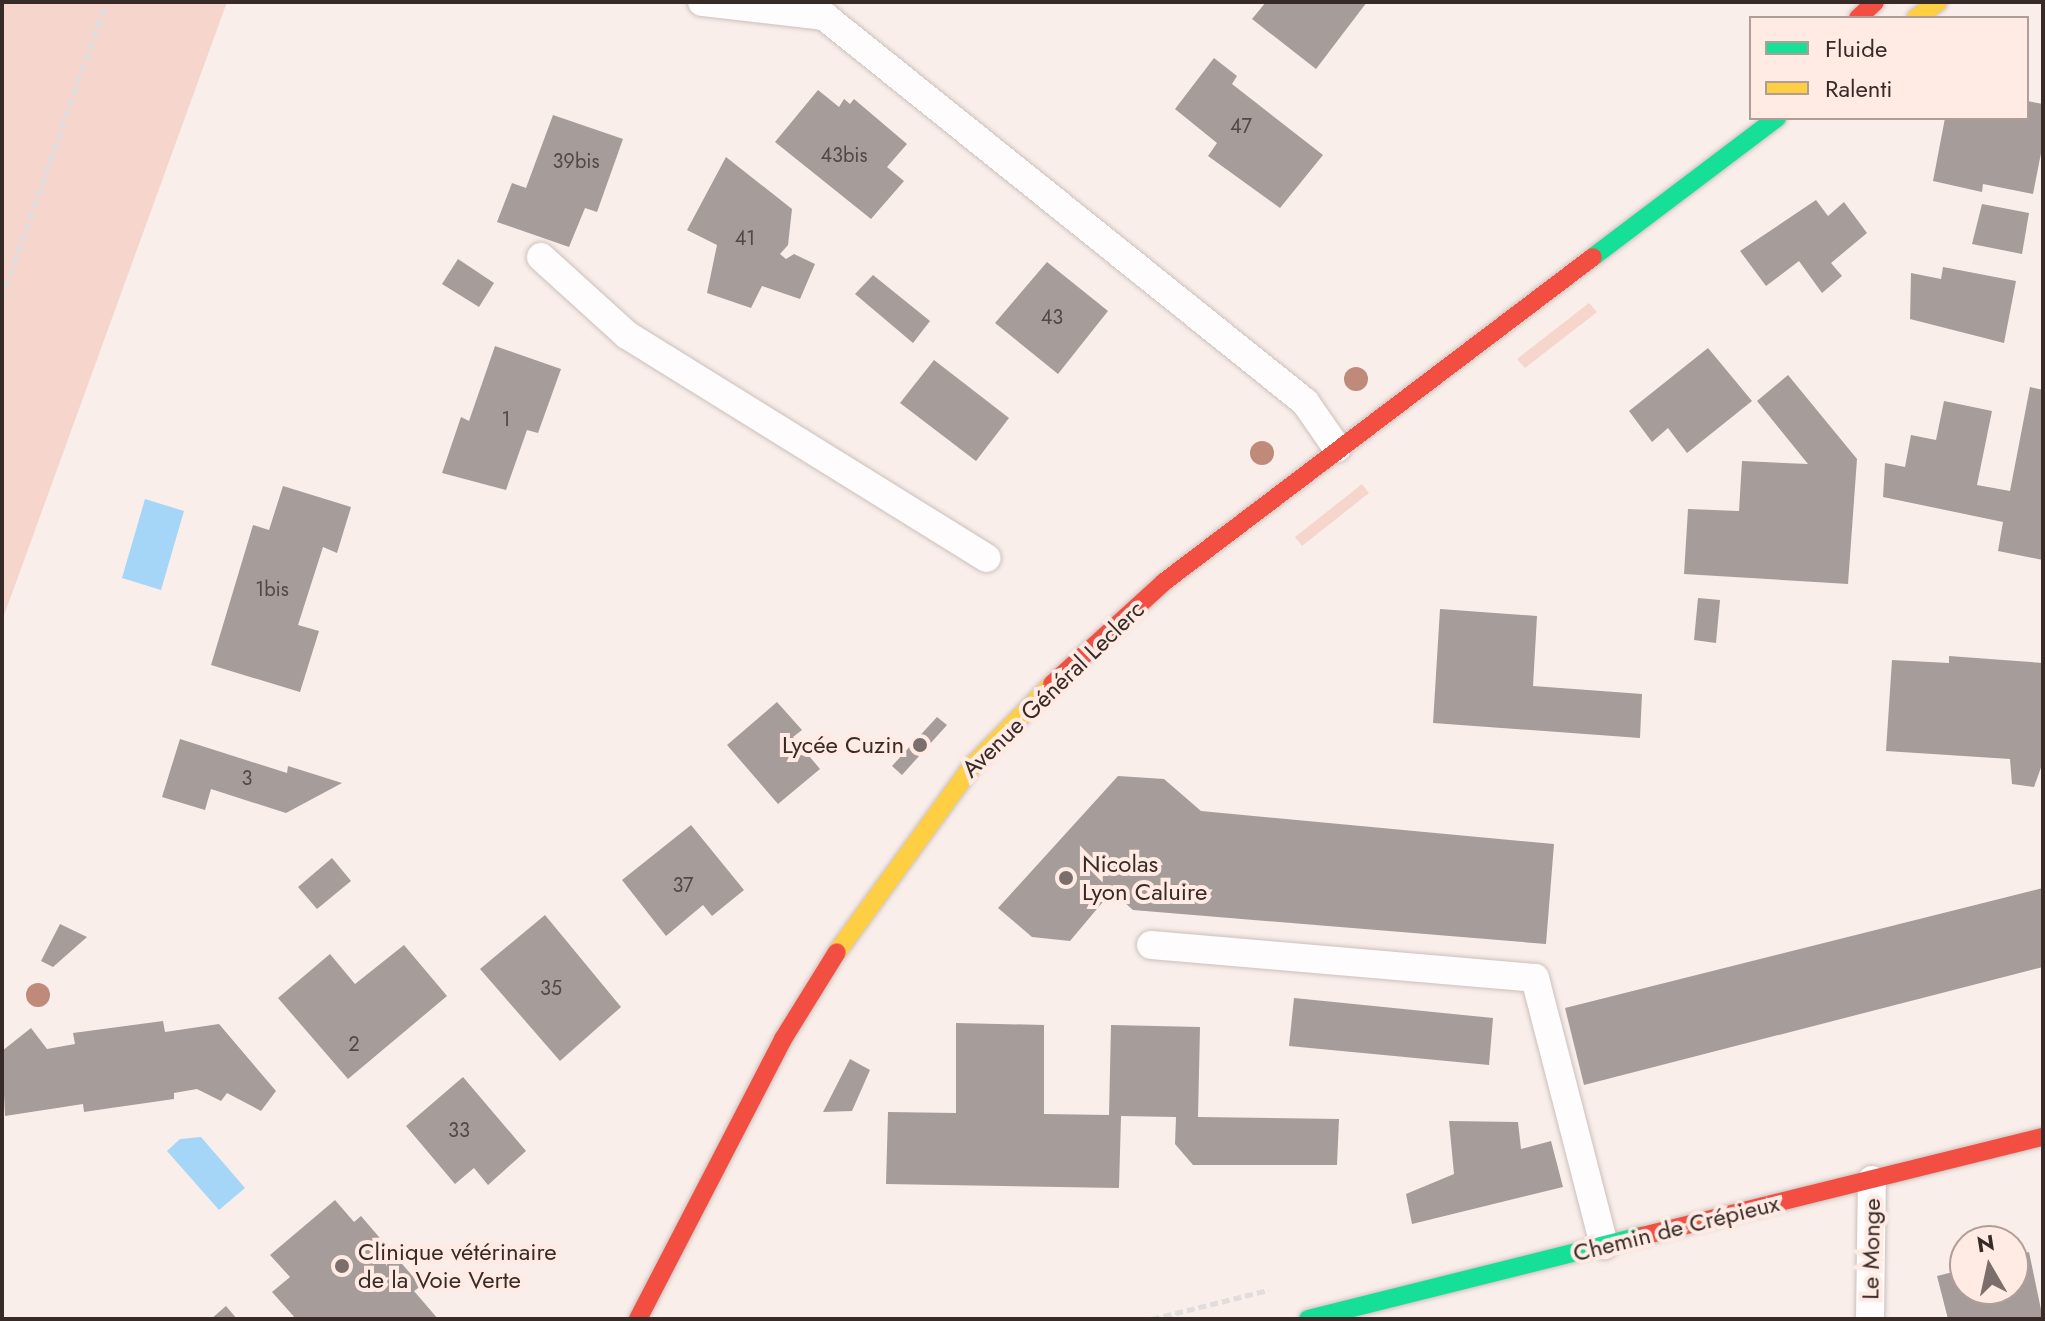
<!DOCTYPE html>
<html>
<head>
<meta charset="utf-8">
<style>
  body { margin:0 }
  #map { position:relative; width:2045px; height:1321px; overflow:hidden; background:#f9eeea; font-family:Jost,sans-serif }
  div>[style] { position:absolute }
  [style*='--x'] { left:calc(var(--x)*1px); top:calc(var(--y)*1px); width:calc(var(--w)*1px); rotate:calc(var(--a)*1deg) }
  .green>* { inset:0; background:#f6d6cc }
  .water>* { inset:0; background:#a6d6f7 }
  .building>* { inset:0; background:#a69c99 }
  .path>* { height:5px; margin-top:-2.5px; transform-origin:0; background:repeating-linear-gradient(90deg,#e0dddc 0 8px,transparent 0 12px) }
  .roads { filter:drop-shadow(0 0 2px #cbc0bc) drop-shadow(0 0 2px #cbc0bc) }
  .lane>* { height:28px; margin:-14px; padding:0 14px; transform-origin:14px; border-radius:14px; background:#fefcfc }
  .fast>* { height:18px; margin:-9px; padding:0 9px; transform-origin:9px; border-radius:9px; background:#16e098 }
  .slow>* { height:18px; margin:-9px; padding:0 9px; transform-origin:9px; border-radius:9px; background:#ffcf43 }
  .jam>* { height:18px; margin:-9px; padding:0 9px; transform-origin:9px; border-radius:9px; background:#f24e42 }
  .trees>* { width:24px; height:24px; margin:-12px; border-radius:50%; background:#bf8a7a }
  .dots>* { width:22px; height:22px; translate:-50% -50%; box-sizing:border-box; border:4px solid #ffeae4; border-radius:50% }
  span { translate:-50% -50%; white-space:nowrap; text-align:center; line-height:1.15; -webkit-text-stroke:8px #ffeae4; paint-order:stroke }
  .number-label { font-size:20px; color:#544744 }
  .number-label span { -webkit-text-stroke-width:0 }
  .street-label { font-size:24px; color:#382b27 }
  .poi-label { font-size:24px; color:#382b27 }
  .right { translate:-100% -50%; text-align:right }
  .left { translate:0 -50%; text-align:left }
  .frame { position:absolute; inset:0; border:4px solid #382b27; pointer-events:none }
  .legend { position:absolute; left:1749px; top:16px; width:280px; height:104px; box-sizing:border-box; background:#ffeae4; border:2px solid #af9e98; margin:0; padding:10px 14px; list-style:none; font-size:24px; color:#382b27 }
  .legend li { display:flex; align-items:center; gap:16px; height:40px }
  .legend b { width:40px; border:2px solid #af9e98 }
  .north { position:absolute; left:1949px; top:1225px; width:80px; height:80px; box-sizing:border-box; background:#ffeae4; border:2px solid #af9e98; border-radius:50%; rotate:351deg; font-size:22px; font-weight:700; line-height:32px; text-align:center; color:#382b27 }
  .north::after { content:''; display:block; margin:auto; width:28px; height:36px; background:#7c6f6b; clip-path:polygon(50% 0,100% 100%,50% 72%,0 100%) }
</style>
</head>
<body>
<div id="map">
  <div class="green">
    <div style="clip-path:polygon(2px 2px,227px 2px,2px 621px)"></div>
    <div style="clip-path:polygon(1589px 303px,1597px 312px,1525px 368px,1517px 359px)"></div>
    <div style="clip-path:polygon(1362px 484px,1369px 493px,1302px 546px,1295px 537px)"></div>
  </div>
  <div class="water">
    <div style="clip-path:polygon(145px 499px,184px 511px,161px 590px,122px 578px)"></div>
    <div style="clip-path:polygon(201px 1137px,245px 1188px,219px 1210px,167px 1151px,180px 1139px)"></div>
  </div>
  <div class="building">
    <div style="clip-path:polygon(1266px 2px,1367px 2px,1316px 69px,1252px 19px)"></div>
    <div style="clip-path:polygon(1214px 58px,1237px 76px,1232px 84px,1323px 155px,1280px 208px,1208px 156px,1217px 143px,1175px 109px)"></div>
    <div style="clip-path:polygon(818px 90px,839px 107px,844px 99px,850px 104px,854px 99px,907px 144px,887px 167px,904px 181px,871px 219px,775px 142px)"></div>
    <div style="clip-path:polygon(2027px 101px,2043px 104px,2043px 143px,2033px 194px,1983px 184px,1982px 192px,1933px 181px,1945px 118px,2027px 118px)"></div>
    <div style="clip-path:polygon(553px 115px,623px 139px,597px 212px,585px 208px,569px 247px,497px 222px,512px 183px,526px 188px)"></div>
    <div style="clip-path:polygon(726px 157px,792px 209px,788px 245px,780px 254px,786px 259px,794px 254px,815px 264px,800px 299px,762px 286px,751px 308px,707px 293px,717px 245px,687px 230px)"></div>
    <div style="clip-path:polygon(1816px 200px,1828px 216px,1844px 202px,1867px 233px,1831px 263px,1842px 276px,1822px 293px,1799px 261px,1766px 286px,1740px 251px)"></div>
    <div style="clip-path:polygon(1982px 204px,2029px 213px,2022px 254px,1972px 244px)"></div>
    <div style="clip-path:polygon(458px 259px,494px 283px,479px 307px,442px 284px)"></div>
    <div style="clip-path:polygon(1047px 262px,1108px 311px,1058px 374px,995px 323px)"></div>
    <div style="clip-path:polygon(1943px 267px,2016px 281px,2004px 343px,1910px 319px,1911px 273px,1941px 279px)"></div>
    <div style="clip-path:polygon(873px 275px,930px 321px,913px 343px,855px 294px)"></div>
    <div style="clip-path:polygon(495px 346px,561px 369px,538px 433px,527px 430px,506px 490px,442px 473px,461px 417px,469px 421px)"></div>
    <div style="clip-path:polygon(1708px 348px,1752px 401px,1687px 453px,1668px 428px,1652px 442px,1629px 411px)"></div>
    <div style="clip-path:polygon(934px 360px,1009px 418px,976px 461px,900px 403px)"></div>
    <div style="clip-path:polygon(1788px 375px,1857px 459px,1848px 584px,1684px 574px,1688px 509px,1739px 511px,1742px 461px,1808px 464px,1757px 401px)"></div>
    <div style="clip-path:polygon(2030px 387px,2043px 390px,2043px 560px,1998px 551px,2003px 522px,1883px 497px,1885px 463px,1905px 467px,1911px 435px,1936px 440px,1944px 401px,1992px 411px,1977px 485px,2010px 491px)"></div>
    <div style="clip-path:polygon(283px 486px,351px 507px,337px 553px,323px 547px,298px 625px,319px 631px,300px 692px,211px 665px,253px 525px,269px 530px)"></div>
    <div style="clip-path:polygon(1698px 598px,1720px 600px,1716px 643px,1694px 640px)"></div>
    <div style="clip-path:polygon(1440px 609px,1537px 616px,1533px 686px,1642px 694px,1640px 738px,1433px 723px)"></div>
    <div style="clip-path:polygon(1949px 656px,2043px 663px,2043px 762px,2034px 787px,2012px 784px,2010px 759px,1886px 751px,1892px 660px,1949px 663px)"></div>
    <div style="clip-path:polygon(777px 702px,802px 730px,793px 737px,820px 769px,778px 804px,727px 745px)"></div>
    <div style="clip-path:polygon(937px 717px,947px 725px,902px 775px,892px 766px)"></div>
    <div style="clip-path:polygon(180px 739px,287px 773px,288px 766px,342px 783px,286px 813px,211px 789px,205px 810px,162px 797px)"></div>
    <div style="clip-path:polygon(1118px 776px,1164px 779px,1201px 811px,1554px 844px,1546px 944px,1133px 910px,1112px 891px,1070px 941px,1032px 937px,998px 908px)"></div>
    <div style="clip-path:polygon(691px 825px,744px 890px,712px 916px,703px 905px,666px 936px,622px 880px)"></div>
    <div style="clip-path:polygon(332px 858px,351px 881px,317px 909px,298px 887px)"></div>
    <div style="clip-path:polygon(2043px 888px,2043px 967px,1584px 1085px,1565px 1008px)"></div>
    <div style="clip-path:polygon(545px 915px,621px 1007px,560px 1061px,480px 969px)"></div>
    <div style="clip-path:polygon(60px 924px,87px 937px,53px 967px,41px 961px)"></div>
    <div style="clip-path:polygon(404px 945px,447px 996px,348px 1079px,278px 998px,330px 954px,355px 984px)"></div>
    <div style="clip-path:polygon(1294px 998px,1493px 1018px,1489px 1065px,1289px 1046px)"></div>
    <div style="clip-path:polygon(163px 1021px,165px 1032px,219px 1024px,276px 1091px,261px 1111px,227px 1093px,221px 1101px,197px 1089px,174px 1093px,174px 1099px,111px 1108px,84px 1112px,83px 1104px,5px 1116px,2px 1051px,31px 1028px,47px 1049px,75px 1044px,73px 1033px)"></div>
    <div style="clip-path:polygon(956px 1023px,1044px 1025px,1044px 1114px,1109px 1115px,1111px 1025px,1200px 1027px,1198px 1117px,1339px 1119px,1337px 1165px,1193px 1165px,1175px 1144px,1176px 1117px,1121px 1116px,1119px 1188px,886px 1184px,888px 1112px,956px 1113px)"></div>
    <div style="clip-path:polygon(850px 1059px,870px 1070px,852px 1111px,823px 1112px)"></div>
    <div style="clip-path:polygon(463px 1077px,526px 1151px,488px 1185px,474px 1168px,455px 1184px,406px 1126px)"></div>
    <div style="clip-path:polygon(1449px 1121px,1518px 1122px,1521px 1149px,1551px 1141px,1563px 1187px,1412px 1224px,1406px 1194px,1454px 1174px)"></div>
    <div style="clip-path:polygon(335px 1200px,354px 1222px,361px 1216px,421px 1286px,414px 1291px,438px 1319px,296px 1319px,272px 1292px,290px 1277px,270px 1255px)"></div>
    <div style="clip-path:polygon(2029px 1252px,2043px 1319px,1948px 1319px,1937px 1276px,1965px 1269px,1965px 1289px,2013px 1289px,2013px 1256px)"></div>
    <div style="clip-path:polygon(226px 1306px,237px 1319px,211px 1319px)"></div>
  </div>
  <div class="path">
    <div style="--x:2;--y:298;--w:314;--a:-70.6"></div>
    <div style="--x:1152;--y:1319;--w:120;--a:-14"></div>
  </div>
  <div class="roads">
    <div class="lane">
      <div style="--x:702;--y:2;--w:123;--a:6.5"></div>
      <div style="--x:824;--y:16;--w:617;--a:38.75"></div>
      <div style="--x:1305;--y:402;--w:56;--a:55.2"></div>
      <div style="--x:541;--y:257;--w:116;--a:42.2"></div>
      <div style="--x:627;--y:335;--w:423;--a:31.8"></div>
      <div style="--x:1151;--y:945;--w:385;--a:4.9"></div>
      <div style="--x:1535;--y:978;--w:276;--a:75.5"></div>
      <div style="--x:1870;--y:1319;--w:139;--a:-89.2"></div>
    </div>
    <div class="fast">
      <div style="--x:1593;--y:257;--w:231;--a:-37.1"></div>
      <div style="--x:1308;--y:1319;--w:344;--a:-14"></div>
    </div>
    <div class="slow">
      <div style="--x:1916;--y:18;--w:27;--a:-36"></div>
      <div style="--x:837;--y:952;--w:231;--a:-54"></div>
      <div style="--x:973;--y:765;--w:113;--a:-45.7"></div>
    </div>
    <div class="jam">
      <div style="--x:1858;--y:18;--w:23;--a:-43"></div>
      <div style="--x:1052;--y:684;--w:151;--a:-42.3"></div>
      <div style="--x:1164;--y:582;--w:538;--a:-37.15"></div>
      <div style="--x:1642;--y:1236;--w:413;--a:-13.9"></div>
      <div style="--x:638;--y:1319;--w:315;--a:-62.6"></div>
      <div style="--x:783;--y:1039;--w:102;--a:-58.2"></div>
    </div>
  </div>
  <div class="trees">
    <div style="left:1356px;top:379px"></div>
    <div style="left:1262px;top:453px"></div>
    <div style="left:38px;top:995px"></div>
  </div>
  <div class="dots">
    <div style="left:920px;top:745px;background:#7c6f6b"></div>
    <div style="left:1066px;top:878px;background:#7c6f6b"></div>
    <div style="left:342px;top:1266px;background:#7c6f6b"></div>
  </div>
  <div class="number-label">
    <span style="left:1241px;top:126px">47</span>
    <span style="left:844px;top:155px">43bis</span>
    <span style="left:576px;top:161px">39bis</span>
    <span style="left:745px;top:238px">41</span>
    <span style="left:1052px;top:317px">43</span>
    <span style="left:506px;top:419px">1</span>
    <span style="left:272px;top:589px">1bis</span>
    <span style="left:247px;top:778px">3</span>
    <span style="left:683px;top:885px">37</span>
    <span style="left:551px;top:988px">35</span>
    <span style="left:354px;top:1044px">2</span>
    <span style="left:459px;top:1130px">33</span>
  </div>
  <div class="street-label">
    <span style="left:1053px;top:689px;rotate:-44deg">Avenue Général Leclerc</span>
    <span style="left:1676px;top:1228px;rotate:-14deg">Chemin de Crépieux</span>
    <span style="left:1871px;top:1249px;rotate:-89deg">Le Monge</span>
  </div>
  <div class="poi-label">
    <span class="right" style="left:904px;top:745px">Lycée Cuzin</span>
    <span class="left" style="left:1082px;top:878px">Nicolas<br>Lyon Caluire</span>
    <span class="left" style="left:358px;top:1266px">Clinique vétérinaire<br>de la Voie Verte</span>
  </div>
  <div class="frame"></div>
  <ul class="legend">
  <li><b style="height:10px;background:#16e098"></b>Fluide</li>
  <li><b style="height:10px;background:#ffcf43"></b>Ralenti</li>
  </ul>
  <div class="north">N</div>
</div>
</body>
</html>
